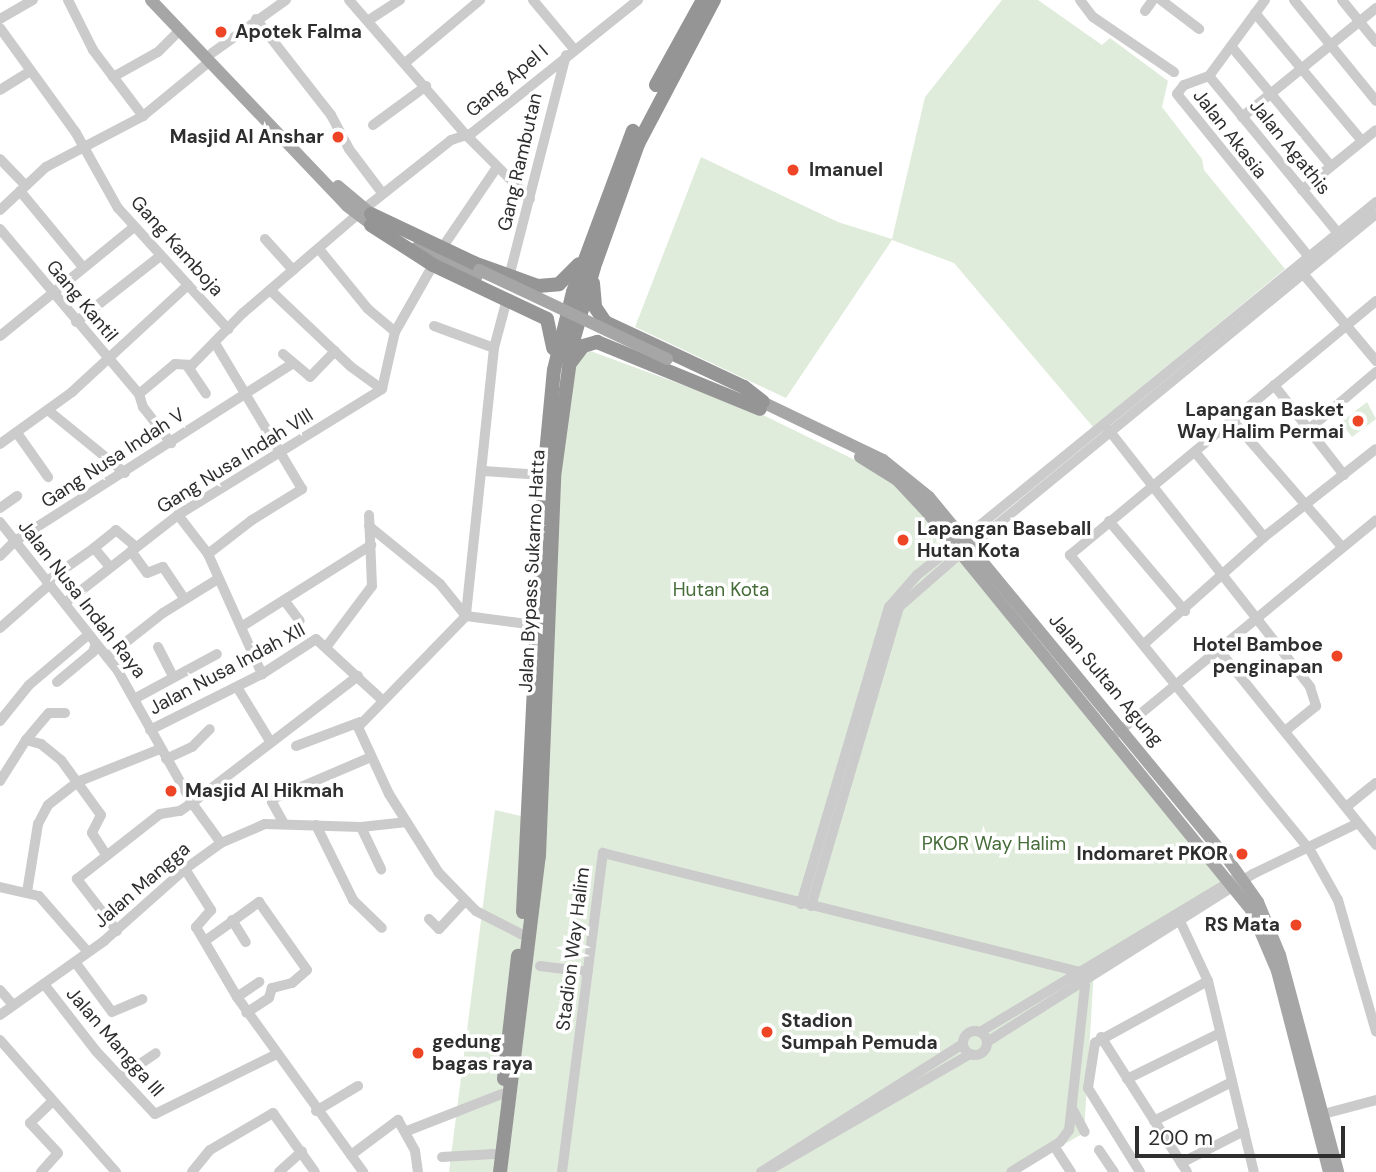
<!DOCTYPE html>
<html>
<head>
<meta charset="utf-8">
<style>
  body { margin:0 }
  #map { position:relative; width:1376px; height:1172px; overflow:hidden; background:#fff; font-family:"DM Sans",sans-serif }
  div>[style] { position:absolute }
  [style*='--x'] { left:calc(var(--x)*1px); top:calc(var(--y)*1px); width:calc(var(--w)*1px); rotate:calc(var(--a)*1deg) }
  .green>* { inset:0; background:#e0ecdb }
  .minor>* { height:10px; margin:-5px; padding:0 5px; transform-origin:5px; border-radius:5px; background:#cbcbcb }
  .minor>.ring { margin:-5px; padding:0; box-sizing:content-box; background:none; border:10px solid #cbcbcb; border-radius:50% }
  .major>* { height:12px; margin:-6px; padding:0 6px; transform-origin:6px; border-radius:6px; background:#a6a6a6 }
  .highway>* { height:14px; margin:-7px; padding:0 7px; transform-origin:7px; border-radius:7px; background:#959595 }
  .major-bridge>* { height:12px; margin:-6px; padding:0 6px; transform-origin:6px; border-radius:6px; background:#a6a6a6 }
  .dots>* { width:19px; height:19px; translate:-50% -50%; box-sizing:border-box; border:4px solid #fff; border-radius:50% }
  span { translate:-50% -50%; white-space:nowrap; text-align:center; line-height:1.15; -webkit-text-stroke:7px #fff; paint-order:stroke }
  .poi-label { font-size:19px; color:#2e2e2e; font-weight:700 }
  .left { translate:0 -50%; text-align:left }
  .right { translate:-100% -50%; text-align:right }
  .street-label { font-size:19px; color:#2e2e2e }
  .park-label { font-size:19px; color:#456c39 }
  .scale { position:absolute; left:1135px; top:1126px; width:210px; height:32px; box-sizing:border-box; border:4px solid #2e2e2e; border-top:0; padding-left:9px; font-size:21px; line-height:24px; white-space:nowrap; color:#2e2e2e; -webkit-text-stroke:5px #fff; paint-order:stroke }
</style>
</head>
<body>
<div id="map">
  <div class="green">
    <div style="clip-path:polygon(1002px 0,1038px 0,1102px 45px,1110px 38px,1168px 81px,1162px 107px,1202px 159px,1204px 170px,1285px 269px,1093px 427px,954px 263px,892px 240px,786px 398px,635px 327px,701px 157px,838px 222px,892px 239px,925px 97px)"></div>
    <div style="clip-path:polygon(585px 349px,759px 413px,896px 480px,927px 512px,945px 555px,955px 547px,1233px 883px,1094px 970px,1084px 1133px,1015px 1172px,449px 1172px,495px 810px,538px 820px,549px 582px,571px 377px)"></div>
    <div style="clip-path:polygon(1367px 402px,1376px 419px,1352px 437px,1341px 422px)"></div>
  </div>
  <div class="minor">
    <div style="--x:68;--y:0;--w:56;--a:63.4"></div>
    <div style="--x:93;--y:50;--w:83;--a:52.9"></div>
    <div style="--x:349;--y:0;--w:180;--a:49.1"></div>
    <div style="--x:467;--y:136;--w:89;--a:45"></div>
    <div style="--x:533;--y:0;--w:64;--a:50.1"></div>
    <div style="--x:1080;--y:0;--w:21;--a:53"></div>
    <div style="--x:1093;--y:17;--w:98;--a:34.2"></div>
    <div style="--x:1161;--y:0;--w:48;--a:37.3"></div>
    <div style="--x:1265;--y:0;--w:94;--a:126.4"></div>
    <div style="--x:1209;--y:76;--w:27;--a:160"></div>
    <div style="--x:1184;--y:85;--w:11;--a:128"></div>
    <div style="--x:1177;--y:94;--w:216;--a:51"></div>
    <div style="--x:1294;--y:0;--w:130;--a:50.9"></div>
    <div style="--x:1342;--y:0;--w:54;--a:51"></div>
    <div style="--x:1145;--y:11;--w:14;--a:-54"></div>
    <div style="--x:1255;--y:13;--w:167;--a:50.1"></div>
    <div style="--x:0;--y:19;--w:38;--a:-30"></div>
    <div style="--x:256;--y:19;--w:122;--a:52"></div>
    <div style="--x:331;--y:115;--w:38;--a:62"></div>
    <div style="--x:349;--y:149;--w:56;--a:52.9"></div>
    <div style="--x:369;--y:20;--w:37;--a:-33"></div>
    <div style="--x:0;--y:28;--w:130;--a:54.1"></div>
    <div style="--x:76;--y:133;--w:86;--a:60.8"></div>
    <div style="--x:118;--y:208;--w:164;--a:47.7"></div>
    <div style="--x:1231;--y:46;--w:156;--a:50.2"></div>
    <div style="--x:212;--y:53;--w:91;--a:-35.6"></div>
    <div style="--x:405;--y:63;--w:98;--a:-40"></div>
    <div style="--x:1209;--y:76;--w:210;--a:50.6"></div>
    <div style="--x:113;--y:77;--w:51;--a:-29.1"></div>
    <div style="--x:158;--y:52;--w:30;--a:-45"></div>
    <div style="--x:0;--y:90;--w:36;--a:-32"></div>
    <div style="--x:1242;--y:117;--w:173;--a:-39.1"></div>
    <div style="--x:373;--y:125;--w:66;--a:-36.3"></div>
    <div style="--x:0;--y:159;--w:36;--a:46"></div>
    <div style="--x:1302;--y:190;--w:95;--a:-39"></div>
    <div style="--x:20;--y:191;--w:97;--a:50.4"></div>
    <div style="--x:364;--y:209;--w:111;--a:-38.4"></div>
    <div style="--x:451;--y:140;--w:22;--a:-18"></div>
    <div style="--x:472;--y:133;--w:213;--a:-38.7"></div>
    <div style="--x:0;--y:210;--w:63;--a:-43.1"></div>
    <div style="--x:46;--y:167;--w:110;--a:-27.7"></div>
    <div style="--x:143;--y:116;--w:85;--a:-39.3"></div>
    <div style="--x:0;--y:229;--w:216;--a:49.9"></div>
    <div style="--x:139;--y:394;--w:14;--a:73"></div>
    <div style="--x:143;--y:407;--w:46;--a:52.1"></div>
    <div style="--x:265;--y:239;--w:42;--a:47.9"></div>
    <div style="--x:442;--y:248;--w:98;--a:-55.8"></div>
    <div style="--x:319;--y:249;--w:77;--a:50.8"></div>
    <div style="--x:368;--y:309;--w:35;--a:40"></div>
    <div style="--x:1300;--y:270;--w:119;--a:50.1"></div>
    <div style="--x:509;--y:277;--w:229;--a:-75.6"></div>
    <div style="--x:270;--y:290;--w:110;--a:43.5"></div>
    <div style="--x:350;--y:366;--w:39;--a:36"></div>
    <div style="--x:507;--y:299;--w:51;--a:104.9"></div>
    <div style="--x:494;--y:348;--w:269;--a:96"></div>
    <div style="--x:466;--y:616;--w:155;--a:134.2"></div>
    <div style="--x:358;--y:727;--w:74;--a:65.2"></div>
    <div style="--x:389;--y:794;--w:93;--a:57.7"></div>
    <div style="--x:439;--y:873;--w:53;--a:45.8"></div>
    <div style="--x:476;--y:911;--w:51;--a:27.1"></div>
    <div style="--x:1376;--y:301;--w:398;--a:140.3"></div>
    <div style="--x:1070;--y:555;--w:380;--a:50.9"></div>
    <div style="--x:1310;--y:850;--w:57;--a:60.8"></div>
    <div style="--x:1338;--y:900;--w:137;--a:73.9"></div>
    <div style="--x:76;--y:322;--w:105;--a:-38.1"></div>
    <div style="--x:434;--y:326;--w:64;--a:20.1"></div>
    <div style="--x:0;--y:336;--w:171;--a:-39.1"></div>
    <div style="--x:283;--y:354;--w:35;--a:40"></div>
    <div style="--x:310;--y:377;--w:36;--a:-46"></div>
    <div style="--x:188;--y:367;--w:32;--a:56"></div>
    <div style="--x:1274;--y:385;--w:114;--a:52.1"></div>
    <div style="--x:382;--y:389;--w:58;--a:-77.2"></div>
    <div style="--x:395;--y:332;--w:77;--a:-60.4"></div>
    <div style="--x:139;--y:394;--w:47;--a:-39.8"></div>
    <div style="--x:175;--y:364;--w:17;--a:3"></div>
    <div style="--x:192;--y:365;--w:73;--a:-45.6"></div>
    <div style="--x:243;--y:313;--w:150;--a:-40.7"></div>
    <div style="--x:49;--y:411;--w:98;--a:39.2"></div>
    <div style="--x:1233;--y:421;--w:167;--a:49.1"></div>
    <div style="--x:1108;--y:429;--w:328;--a:51.9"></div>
    <div style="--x:1310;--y:687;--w:20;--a:72"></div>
    <div style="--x:1316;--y:706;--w:40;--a:141"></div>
    <div style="--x:1309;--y:429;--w:88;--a:-40.4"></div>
    <div style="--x:17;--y:433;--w:54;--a:54.8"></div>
    <div style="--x:0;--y:444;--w:89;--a:-35.8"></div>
    <div style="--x:72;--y:392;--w:158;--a:-42.7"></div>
    <div style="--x:1195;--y:452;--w:109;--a:50.9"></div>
    <div style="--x:483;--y:471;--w:61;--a:3.8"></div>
    <div style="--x:0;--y:508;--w:21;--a:-35"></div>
    <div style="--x:178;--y:515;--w:49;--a:52.4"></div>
    <div style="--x:208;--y:554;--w:132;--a:65.8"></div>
    <div style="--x:1109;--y:521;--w:118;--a:49.8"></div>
    <div style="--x:0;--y:522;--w:190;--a:51.6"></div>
    <div style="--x:118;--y:671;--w:151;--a:60.7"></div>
    <div style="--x:192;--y:803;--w:49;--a:54.1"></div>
    <div style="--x:369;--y:526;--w:92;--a:39.2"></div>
    <div style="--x:440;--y:584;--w:41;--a:50.9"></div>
    <div style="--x:466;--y:616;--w:70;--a:7.4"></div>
    <div style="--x:963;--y:539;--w:533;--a:-39.21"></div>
    <div style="--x:970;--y:547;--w:525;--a:-39.36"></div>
    <div style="--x:94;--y:548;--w:28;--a:-39"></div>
    <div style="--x:116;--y:530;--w:26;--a:40"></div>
    <div style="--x:131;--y:551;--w:27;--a:54"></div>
    <div style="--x:147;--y:573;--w:17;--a:-21"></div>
    <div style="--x:163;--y:567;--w:37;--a:56"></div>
    <div style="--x:208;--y:554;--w:56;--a:-37.7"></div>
    <div style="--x:252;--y:520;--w:59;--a:-31.8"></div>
    <div style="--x:302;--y:489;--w:170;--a:-120.8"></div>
    <div style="--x:0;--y:556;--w:21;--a:-45"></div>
    <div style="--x:15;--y:541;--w:330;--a:-32.6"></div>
    <div style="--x:47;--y:581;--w:57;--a:-35.1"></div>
    <div style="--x:94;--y:548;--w:25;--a:50"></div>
    <div style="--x:284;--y:600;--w:26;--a:53"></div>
    <div style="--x:65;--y:603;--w:143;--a:-37.9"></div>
    <div style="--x:178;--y:515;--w:240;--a:-31.7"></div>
    <div style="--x:241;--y:627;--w:154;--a:-32.2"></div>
    <div style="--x:0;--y:628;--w:67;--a:-41.3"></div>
    <div style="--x:1144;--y:644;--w:161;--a:-41.7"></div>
    <div style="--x:1264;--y:537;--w:142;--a:-38.2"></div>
    <div style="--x:327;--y:646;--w:75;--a:-53.1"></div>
    <div style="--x:372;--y:586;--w:71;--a:-92.4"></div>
    <div style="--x:158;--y:647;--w:34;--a:63"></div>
    <div style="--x:1218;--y:649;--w:252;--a:51.1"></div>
    <div style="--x:107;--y:657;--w:71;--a:-38.2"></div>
    <div style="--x:163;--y:613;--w:65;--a:-31.7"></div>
    <div style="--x:57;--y:682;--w:47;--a:-39.8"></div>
    <div style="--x:93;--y:652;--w:9;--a:-72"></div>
    <div style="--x:237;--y:687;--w:63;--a:58.6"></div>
    <div style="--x:136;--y:698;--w:92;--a:-28.5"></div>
    <div style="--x:0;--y:721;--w:46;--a:-51.1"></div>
    <div style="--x:29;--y:685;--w:77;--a:-40.3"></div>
    <div style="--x:150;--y:730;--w:125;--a:-26.6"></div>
    <div style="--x:262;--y:674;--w:64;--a:-32.9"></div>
    <div style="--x:316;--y:639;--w:88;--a:42.7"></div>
    <div style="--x:1117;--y:733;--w:335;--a:-39.4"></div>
    <div style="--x:26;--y:740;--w:35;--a:-50"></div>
    <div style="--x:49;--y:713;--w:16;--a:0"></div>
    <div style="--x:296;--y:746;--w:68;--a:-20.6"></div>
    <div style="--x:166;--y:759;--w:29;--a:-25"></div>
    <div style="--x:192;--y:747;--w:25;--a:-45"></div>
    <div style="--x:0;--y:781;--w:49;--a:-57.6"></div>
    <div style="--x:26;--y:740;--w:16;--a:15"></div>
    <div style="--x:41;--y:744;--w:26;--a:39"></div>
    <div style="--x:61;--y:760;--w:68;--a:54"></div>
    <div style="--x:101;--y:815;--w:20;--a:117"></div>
    <div style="--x:92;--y:833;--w:27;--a:57"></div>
    <div style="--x:1346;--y:807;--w:38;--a:-39"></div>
    <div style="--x:283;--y:822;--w:23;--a:-119"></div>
    <div style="--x:272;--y:802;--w:5;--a:-53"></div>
    <div style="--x:275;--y:798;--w:104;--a:-23.1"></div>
    <div style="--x:316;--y:825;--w:84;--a:63.7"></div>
    <div style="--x:353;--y:900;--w:40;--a:44"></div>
    <div style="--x:361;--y:827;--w:47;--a:64.5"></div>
    <div style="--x:185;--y:869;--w:49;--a:57.6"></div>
    <div style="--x:211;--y:910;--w:23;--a:131"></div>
    <div style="--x:196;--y:927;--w:81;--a:59.6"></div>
    <div style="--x:237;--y:997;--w:216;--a:54.2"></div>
    <div style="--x:0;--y:887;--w:40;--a:13"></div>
    <div style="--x:39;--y:896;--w:74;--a:48.8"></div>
    <div style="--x:27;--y:892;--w:69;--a:-80.8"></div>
    <div style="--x:38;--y:824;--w:21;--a:-62"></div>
    <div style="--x:48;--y:805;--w:37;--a:-38"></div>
    <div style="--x:77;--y:782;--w:89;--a:-21.7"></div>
    <div style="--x:801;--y:904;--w:310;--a:-73.5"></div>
    <div style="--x:889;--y:607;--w:43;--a:-48.8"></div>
    <div style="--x:917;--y:575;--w:48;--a:-38.3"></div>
    <div style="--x:811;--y:906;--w:312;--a:-73.6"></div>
    <div style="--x:899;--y:607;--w:82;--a:-41.1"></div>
    <div style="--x:429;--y:919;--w:14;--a:45"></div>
    <div style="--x:439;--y:929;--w:37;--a:-47"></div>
    <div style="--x:232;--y:920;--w:26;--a:58"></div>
    <div style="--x:1180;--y:921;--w:66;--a:65"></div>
    <div style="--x:1208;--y:981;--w:196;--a:76.5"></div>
    <div style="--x:117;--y:931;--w:66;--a:-127.6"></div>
    <div style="--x:77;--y:879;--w:105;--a:-38.1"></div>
    <div style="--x:160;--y:814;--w:20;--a:-9"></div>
    <div style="--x:180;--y:811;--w:14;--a:-34"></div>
    <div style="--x:192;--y:803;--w:209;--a:-37.4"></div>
    <div style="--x:205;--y:941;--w:67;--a:-35.8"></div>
    <div style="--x:259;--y:902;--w:83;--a:54.8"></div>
    <div style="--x:307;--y:970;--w:20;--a:139"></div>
    <div style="--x:292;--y:983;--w:21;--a:166"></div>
    <div style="--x:272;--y:988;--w:10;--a:107"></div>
    <div style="--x:269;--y:998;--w:27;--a:147"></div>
    <div style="--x:75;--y:962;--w:62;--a:53.5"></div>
    <div style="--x:112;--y:1012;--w:33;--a:-23"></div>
    <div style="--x:540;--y:966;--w:48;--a:7.1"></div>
    <div style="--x:44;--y:984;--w:85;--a:52.2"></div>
    <div style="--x:96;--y:1051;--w:86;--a:46.9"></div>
    <div style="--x:155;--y:1114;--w:134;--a:-26.2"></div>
    <div style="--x:0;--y:990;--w:20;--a:49"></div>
    <div style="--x:237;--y:997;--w:27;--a:-34"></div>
    <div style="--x:0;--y:1015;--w:128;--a:-35.4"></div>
    <div style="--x:104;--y:941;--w:108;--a:-41.6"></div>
    <div style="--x:185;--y:869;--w:44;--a:-35.8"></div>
    <div style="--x:221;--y:843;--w:48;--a:-23.4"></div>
    <div style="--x:265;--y:824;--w:96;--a:1.8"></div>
    <div style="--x:361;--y:827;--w:46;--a:-6.2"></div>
    <div class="ring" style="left:963px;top:1031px;width:14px;height:14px"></div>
    <div style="--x:980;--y:1032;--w:297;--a:-31"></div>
    <div style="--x:1101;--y:1037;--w:160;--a:57.5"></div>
    <div style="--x:0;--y:1040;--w:176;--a:48.7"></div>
    <div style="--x:987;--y:1042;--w:315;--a:-32.3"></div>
    <div style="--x:1253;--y:874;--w:114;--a:-25.9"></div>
    <div style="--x:121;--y:1077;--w:42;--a:-34.4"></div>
    <div style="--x:1127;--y:1079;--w:104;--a:-26.3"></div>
    <div style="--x:1072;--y:1108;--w:27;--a:62"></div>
    <div style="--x:316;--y:1111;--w:49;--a:-30.8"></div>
    <div style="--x:1316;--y:1116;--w:62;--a:-14.9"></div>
    <div style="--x:1154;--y:1121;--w:87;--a:-26.6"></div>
    <div style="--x:407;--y:1131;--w:102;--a:-21.3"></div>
    <div style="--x:1054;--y:1146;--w:31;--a:57"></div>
    <div style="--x:1099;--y:1150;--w:27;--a:56"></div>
    <div style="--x:351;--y:1155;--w:59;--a:-36.7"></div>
    <div style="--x:398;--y:1120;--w:35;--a:61"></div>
    <div style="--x:415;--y:1151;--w:21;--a:82"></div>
    <div style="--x:442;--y:1157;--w:52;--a:-3.3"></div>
    <div style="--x:1181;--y:1163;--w:71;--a:-26.9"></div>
    <div style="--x:771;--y:1169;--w:230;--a:-30"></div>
    <div style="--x:41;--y:1172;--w:25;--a:-48"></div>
    <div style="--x:58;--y:1153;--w:41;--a:-133"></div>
    <div style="--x:30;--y:1123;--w:30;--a:-44"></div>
    <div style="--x:192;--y:1172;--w:28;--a:-51"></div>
    <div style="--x:210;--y:1150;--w:73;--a:-30.4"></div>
    <div style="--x:273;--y:1113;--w:72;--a:54.6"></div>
    <div style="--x:279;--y:1172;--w:31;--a:-42"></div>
    <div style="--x:562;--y:1172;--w:322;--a:-82.7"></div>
    <div style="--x:603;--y:853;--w:491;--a:14"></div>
    <div style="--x:1079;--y:972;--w:15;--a:67"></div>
    <div style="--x:1085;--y:986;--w:145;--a:96.3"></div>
    <div style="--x:1069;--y:1130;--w:15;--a:127"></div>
    <div style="--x:1060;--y:1142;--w:57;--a:148.5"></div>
    <div style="--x:761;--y:1172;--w:239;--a:-32.4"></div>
    <div style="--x:1140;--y:1172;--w:99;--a:-121.8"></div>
    <div style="--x:1088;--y:1088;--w:46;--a:-81.2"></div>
    <div style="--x:1095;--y:1043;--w:129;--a:-28.8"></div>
  </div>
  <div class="major">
    <div style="--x:151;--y:0;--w:284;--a:46.4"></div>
    <div style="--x:347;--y:206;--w:39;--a:37"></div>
    <div style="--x:338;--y:186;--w:51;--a:40.2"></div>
    <div style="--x:416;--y:248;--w:67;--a:25.8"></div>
    <div style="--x:754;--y:398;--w:143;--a:25.7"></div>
    <div style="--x:883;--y:460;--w:59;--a:38.8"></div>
    <div style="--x:929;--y:497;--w:468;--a:50.5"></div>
    <div style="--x:1227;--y:858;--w:54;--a:54.8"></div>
    <div style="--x:1258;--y:902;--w:57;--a:67.5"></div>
    <div style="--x:1280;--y:955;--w:225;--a:75"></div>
    <div style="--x:860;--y:457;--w:44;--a:31.9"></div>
    <div style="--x:897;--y:480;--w:44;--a:46.8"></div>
    <div style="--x:927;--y:512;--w:513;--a:50.85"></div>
    <div style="--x:1251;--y:910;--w:66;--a:66.9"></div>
    <div style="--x:1277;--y:971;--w:208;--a:75.5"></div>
  </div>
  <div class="highway">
    <div style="--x:656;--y:85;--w:97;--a:-61.1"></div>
    <div style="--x:371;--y:214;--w:114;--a:25.4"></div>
    <div style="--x:474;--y:263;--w:68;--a:19.8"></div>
    <div style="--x:538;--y:286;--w:21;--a:-5"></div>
    <div style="--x:559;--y:284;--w:28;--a:-45"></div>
    <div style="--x:371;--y:225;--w:74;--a:32.8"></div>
    <div style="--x:433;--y:265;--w:126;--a:25.3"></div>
    <div style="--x:547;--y:319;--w:30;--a:78"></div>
    <div style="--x:593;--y:283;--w:24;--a:85"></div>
    <div style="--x:595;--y:307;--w:18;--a:56"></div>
    <div style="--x:605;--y:322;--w:153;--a:25.1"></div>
    <div style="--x:744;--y:387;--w:24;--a:38"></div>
    <div style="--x:571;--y:362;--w:20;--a:-53"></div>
    <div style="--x:583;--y:346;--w:15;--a:-16"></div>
    <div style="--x:597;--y:342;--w:176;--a:22.3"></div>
    <div style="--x:523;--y:912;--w:438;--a:-87.2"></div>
    <div style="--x:544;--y:475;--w:105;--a:-84.6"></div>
    <div style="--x:554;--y:370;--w:80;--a:-76.3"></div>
    <div style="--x:573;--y:292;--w:172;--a:-69.6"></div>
    <div style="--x:504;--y:1079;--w:124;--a:-83.5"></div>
    <div style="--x:500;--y:1172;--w:318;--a:-83"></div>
    <div style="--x:539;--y:856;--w:379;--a:-87.7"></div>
    <div style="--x:554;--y:477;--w:133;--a:-82.2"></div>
    <div style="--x:572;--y:345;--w:81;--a:-74.2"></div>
    <div style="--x:594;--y:267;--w:131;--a:-70.3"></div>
    <div style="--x:638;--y:144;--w:163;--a:-62.2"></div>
  </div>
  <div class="major-bridge">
    <div style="--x:479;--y:270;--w:208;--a:25.3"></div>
  </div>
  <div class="dots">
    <div style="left:221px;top:32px;background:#ef4527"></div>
    <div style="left:338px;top:137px;background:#ef4527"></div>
    <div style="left:793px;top:170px;background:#ef4527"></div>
    <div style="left:1358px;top:421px;background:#ef4527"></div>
    <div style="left:903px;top:540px;background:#ef4527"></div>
    <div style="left:1337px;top:656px;background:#ef4527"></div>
    <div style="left:171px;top:791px;background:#ef4527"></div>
    <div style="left:1242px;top:854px;background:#ef4527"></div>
    <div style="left:1296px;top:925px;background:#ef4527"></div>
    <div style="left:767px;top:1032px;background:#ef4527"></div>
    <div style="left:418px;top:1053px;background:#ef4527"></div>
  </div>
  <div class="poi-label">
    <span class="left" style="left:235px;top:32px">Apotek Falma</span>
    <span class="right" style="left:324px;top:137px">Masjid Al Anshar</span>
    <span class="left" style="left:809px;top:170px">Imanuel</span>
    <span class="right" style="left:1344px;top:421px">Lapangan Basket<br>Way Halim Permai</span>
    <span class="left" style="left:917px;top:540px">Lapangan Baseball<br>Hutan Kota</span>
    <span class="right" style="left:1323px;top:656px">Hotel Bamboe<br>penginapan</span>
    <span class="left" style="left:185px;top:791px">Masjid Al Hikmah</span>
    <span class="right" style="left:1228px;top:854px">Indomaret PKOR</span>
    <span class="right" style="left:1280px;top:925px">RS Mata</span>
    <span class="left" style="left:781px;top:1032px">Stadion<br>Sumpah Pemuda</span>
    <span class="left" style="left:432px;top:1053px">gedung<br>bagas raya</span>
  </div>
  <div class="street-label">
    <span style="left:507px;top:81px;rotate:-40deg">Gang Apel I</span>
    <span style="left:1230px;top:134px;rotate:52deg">Jalan Akasia</span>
    <span style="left:1290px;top:147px;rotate:51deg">Jalan Agathis</span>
    <span style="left:520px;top:162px;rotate:-77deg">Gang Rambutan</span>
    <span style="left:177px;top:246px;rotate:48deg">Gang Kamboja</span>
    <span style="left:82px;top:301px;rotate:50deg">Gang Kantil</span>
    <span style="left:113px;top:458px;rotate:-33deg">Gang Nusa Indah V</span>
    <span style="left:235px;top:461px;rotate:-32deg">Gang Nusa Indah VIII</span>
    <span style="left:532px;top:571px;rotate:-87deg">Jalan Bypass Sukarno Hatta</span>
    <span style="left:82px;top:599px;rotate:52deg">Jalan Nusa Indah Raya</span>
    <span style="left:227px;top:669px;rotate:-28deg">Jalan Nusa Indah XII</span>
    <span style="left:1106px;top:680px;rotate:50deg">Jalan Sultan Agung</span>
    <span style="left:142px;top:885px;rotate:-41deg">Jalan Mangga</span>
    <span style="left:573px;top:949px;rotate:-83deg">Stadion Way Halim</span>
    <span style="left:115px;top:1042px;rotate:49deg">Jalan Mangga III</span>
  </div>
  <div class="park-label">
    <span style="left:721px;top:590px">Hutan Kota</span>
    <span style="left:994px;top:844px">PKOR Way Halim</span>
  </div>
  <div class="scale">200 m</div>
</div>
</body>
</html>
